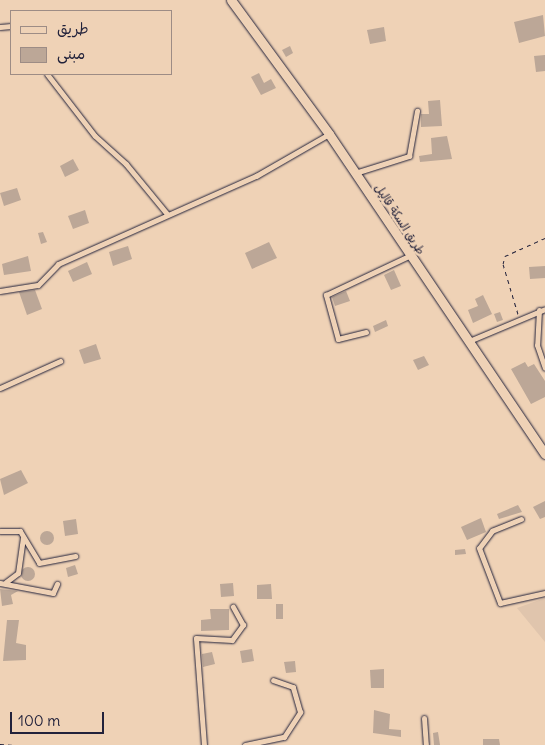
<!DOCTYPE html>
<html>
<head>
<meta charset="utf-8">
<style>
  body { margin:0 }
  #map { position:relative; width:545px; height:745px; overflow:hidden; background:#efd2b6; font-family:Delius,"Playpen Sans Arabic",sans-serif }
  div>[style] { position:absolute }
  [style*='--x'] { left:calc(var(--x)*1px); top:calc(var(--y)*1px); width:calc(var(--w)*1px); rotate:calc(var(--a)*1deg) }
  .built>* { inset:0; background:#e0c5ad }
  .building>* { inset:0; background:#bca797 }
  .round { border-radius:50% }
  .path>* { height:1px; margin-top:-0.5px; transform-origin:0; background:repeating-linear-gradient(90deg,#22223b 0 4px,transparent 0 8px) }
  .roads { filter:drop-shadow(0 0 1px #22223b) drop-shadow(0 0 1px #22223b) }
  .minor>* { height:5px; margin:-2.5px; padding:0 2.5px; transform-origin:2.5px; border-radius:2.5px; background:#efd2b6 }
  .primary>* { height:9px; margin:-4.5px; padding:0 4.5px; transform-origin:4.5px; border-radius:4.5px; background:#efd2b6 }
  span { translate:-50% -50%; white-space:nowrap; text-align:center; line-height:1.15; -webkit-text-stroke:5px #efd2b6; paint-order:stroke }
  .street-label { font-size:12px; color:#22223b }
  .legend { position:absolute; left:10px; top:10px; width:162px; height:65px; box-sizing:border-box; background:#efd2b6; border:1px solid #9d8c85; margin:0; padding:6px 9px; list-style:none; font-size:15px; color:#22223b }
  .legend li { display:flex; align-items:center; gap:10px; height:25px }
  .legend b { width:25px; border:1px solid #9d8c85 }
  .scale { position:absolute; left:10px; top:712px; width:94px; height:22px; box-sizing:border-box; border:2px solid #22223b; border-top:0; padding-left:6px; font-size:15px; line-height:18px; white-space:nowrap; color:#22223b; -webkit-text-stroke:4px #efd2b6; paint-order:stroke }
</style>
</head>
<body>
<div id="map">
  <div class="built">
    <div style="clip-path:polygon(545px 598px,545px 642px,517px 608px)"></div>
  </div>
  <div class="building">
    <div style="clip-path:polygon(543px 15px,545px 36px,519px 43px,514px 22px)"></div>
    <div style="clip-path:polygon(384px 27px,386px 41px,370px 44px,367px 30px)"></div>
    <div style="clip-path:polygon(290px 46px,293px 53px,286px 57px,282px 50px)"></div>
    <div style="clip-path:polygon(545px 55px,545px 71px,536px 72px,534px 56px)"></div>
    <div style="clip-path:polygon(259px 73px,264px 83px,271px 79px,276px 88px,261px 95px,251px 77px)"></div>
    <div style="clip-path:polygon(440px 100px,442px 126px,421px 127px,421px 114px,429px 114px,428px 101px)"></div>
    <div style="clip-path:polygon(447px 136px,452px 159px,420px 162px,419px 156px,432px 154px,431px 138px)"></div>
    <div style="clip-path:polygon(73px 159px,79px 170px,65px 177px,60px 166px)"></div>
    <div style="clip-path:polygon(17px 188px,21px 200px,4px 206px,0 193px)"></div>
    <div style="clip-path:polygon(85px 210px,89px 223px,73px 229px,68px 216px)"></div>
    <div style="clip-path:polygon(43px 232px,47px 242px,41px 244px,38px 233px)"></div>
    <div style="clip-path:polygon(269px 242px,277px 258px,252px 269px,245px 253px)"></div>
    <div style="clip-path:polygon(128px 246px,132px 259px,113px 266px,109px 252px)"></div>
    <div style="clip-path:polygon(28px 256px,31px 271px,4px 275px,2px 264px)"></div>
    <div style="clip-path:polygon(87px 262px,92px 274px,73px 282px,68px 271px)"></div>
    <div style="clip-path:polygon(545px 266px,545px 278px,530px 279px,529px 267px)"></div>
    <div style="clip-path:polygon(394px 270px,401px 286px,391px 290px,384px 275px)"></div>
    <div style="clip-path:polygon(35px 290px,42px 309px,27px 315px,19px 292px)"></div>
    <div style="clip-path:polygon(346px 291px,350px 301px,335px 306px,332px 297px)"></div>
    <div style="clip-path:polygon(483px 295px,492px 314px,473px 323px,468px 310px,478px 306px,475px 299px)"></div>
    <div style="clip-path:polygon(500px 312px,503px 320px,497px 322px,494px 314px)"></div>
    <div style="clip-path:polygon(386px 320px,388px 326px,375px 332px,373px 326px)"></div>
    <div style="clip-path:polygon(96px 344px,101px 359px,84px 364px,79px 350px)"></div>
    <div style="clip-path:polygon(424px 356px,429px 365px,418px 370px,413px 360px)"></div>
    <div style="clip-path:polygon(525px 362px,528px 367px,534px 364px,545px 381px,545px 397px,531px 404px,511px 369px)"></div>
    <div style="clip-path:polygon(21px 470px,28px 483px,4px 495px,0 479px)"></div>
    <div style="clip-path:polygon(545px 501px,545px 517px,540px 519px,533px 507px)"></div>
    <div style="clip-path:polygon(518px 505px,522px 512px,499px 519px,497px 514px)"></div>
    <div style="clip-path:polygon(481px 518px,486px 532px,467px 540px,461px 527px)"></div>
    <div style="clip-path:polygon(76px 519px,78px 534px,65px 536px,63px 521px)"></div>
    <div class="round" style="left:40px;top:531px;width:14px;height:14px"></div>
    <div style="clip-path:polygon(465px 549px,466px 554px,455px 555px,455px 550px)"></div>
    <div style="clip-path:polygon(75px 565px,78px 574px,68px 577px,66px 568px)"></div>
    <div class="round" style="left:21px;top:567px;width:14px;height:14px"></div>
    <div style="clip-path:polygon(233px 583px,234px 596px,221px 597px,220px 584px)"></div>
    <div style="clip-path:polygon(271px 584px,272px 599px,257px 599px,257px 585px)"></div>
    <div style="clip-path:polygon(0 589px,18px 591px,11px 595px,13px 604px,2px 606px)"></div>
    <div style="clip-path:polygon(276px 604px,283px 604px,283px 619px,276px 619px)"></div>
    <div style="clip-path:polygon(210px 609px,229px 609px,229px 630px,201px 631px,201px 620px,211px 619px)"></div>
    <div style="clip-path:polygon(7px 620px,19px 620px,16px 643px,26px 645px,26px 660px,3px 661px)"></div>
    <div style="clip-path:polygon(252px 649px,254px 661px,242px 663px,240px 651px)"></div>
    <div style="clip-path:polygon(212px 652px,215px 664px,203px 667px,202px 654px)"></div>
    <div style="clip-path:polygon(295px 661px,296px 672px,286px 673px,284px 662px)"></div>
    <div style="clip-path:polygon(384px 669px,384px 688px,371px 688px,370px 670px)"></div>
    <div style="clip-path:polygon(374px 710px,390px 714px,389px 729px,401px 730px,401px 737px,373px 733px)"></div>
    <div style="clip-path:polygon(438px 732px,440px 745px,434px 745px,433px 733px)"></div>
    <div style="clip-path:polygon(483px 739px,499px 739px,500px 745px,483px 745px)"></div>
  </div>
  <div class="path">
    <div style="--x:518;--y:314;--w:52;--a:-106.7"></div>
    <div style="--x:503;--y:264;--w:8;--a:-76"></div>
    <div style="--x:505;--y:256;--w:44;--a:-24.2"></div>
    <div style="--x:0;--y:744;--w:15;--a:4"></div>
  </div>
  <div class="roads">
    <div class="minor">
      <div style="--x:0;--y:27;--w:11;--a:-5"></div>
      <div style="--x:47;--y:74;--w:78;--a:52.3"></div>
      <div style="--x:95;--y:136;--w:42;--a:42.1"></div>
      <div style="--x:126;--y:164;--w:65;--a:50.6"></div>
      <div style="--x:355;--y:173;--w:57;--a:-17.5"></div>
      <div style="--x:409;--y:156;--w:46;--a:-79.9"></div>
      <div style="--x:0;--y:291;--w:38;--a:-9"></div>
      <div style="--x:38;--y:285;--w:29;--a:-46"></div>
      <div style="--x:58;--y:264;--w:217;--a:-24"></div>
      <div style="--x:256;--y:176;--w:84;--a:-29.9"></div>
      <div style="--x:539;--y:310;--w:35;--a:93"></div>
      <div style="--x:537;--y:345;--w:24;--a:71"></div>
      <div style="--x:366;--y:332;--w:29;--a:166"></div>
      <div style="--x:338;--y:339;--w:46;--a:-105.3"></div>
      <div style="--x:326;--y:295;--w:92;--a:-25.2"></div>
      <div style="--x:469;--y:341;--w:82;--a:-22.8"></div>
      <div style="--x:0;--y:388;--w:66;--a:-24.2"></div>
      <div style="--x:521;--y:519;--w:31;--a:158"></div>
      <div style="--x:492;--y:531;--w:21;--a:127"></div>
      <div style="--x:479;--y:548;--w:59;--a:69.1"></div>
      <div style="--x:500;--y:603;--w:46;--a:-12.5"></div>
      <div style="--x:0;--y:531;--w:20;--a:0"></div>
      <div style="--x:20;--y:531;--w:37;--a:59"></div>
      <div style="--x:39;--y:563;--w:37;--a:-11"></div>
      <div style="--x:6;--y:582;--w:15;--a:-37"></div>
      <div style="--x:18;--y:573;--w:36;--a:-82"></div>
      <div style="--x:0;--y:583;--w:54;--a:10.7"></div>
      <div style="--x:53;--y:593;--w:10;--a:-66"></div>
      <div style="--x:424;--y:718;--w:27;--a:86"></div>
      <div style="--x:204;--y:745;--w:107;--a:-94.3"></div>
      <div style="--x:196;--y:638;--w:36;--a:3"></div>
      <div style="--x:232;--y:640;--w:19;--a:-54"></div>
      <div style="--x:243;--y:625;--w:21;--a:-119"></div>
      <div style="--x:245;--y:745;--w:40;--a:-12"></div>
      <div style="--x:284;--y:737;--w:30;--a:-57"></div>
      <div style="--x:300;--y:712;--w:26;--a:-106"></div>
      <div style="--x:293;--y:687;--w:21;--a:-161"></div>
    </div>
    <div class="primary">
      <div style="--x:231;--y:0;--w:166;--a:53.8"></div>
      <div style="--x:329;--y:134;--w:386;--a:56"></div>
    </div>
  </div>
  <div class="street-label">
    <span style="left:400px;top:219px;rotate:57deg">طريق السكة قاليل</span>
  </div>
  <ul class="legend">
  <li><b style="height:6px;background:#efd2b6"></b>طريق</li>
  <li><b style="height:14px;background:#bca797"></b>مبنى</li>
  </ul>
  <div class="scale">100 m</div>
</div>
</body>
</html>
